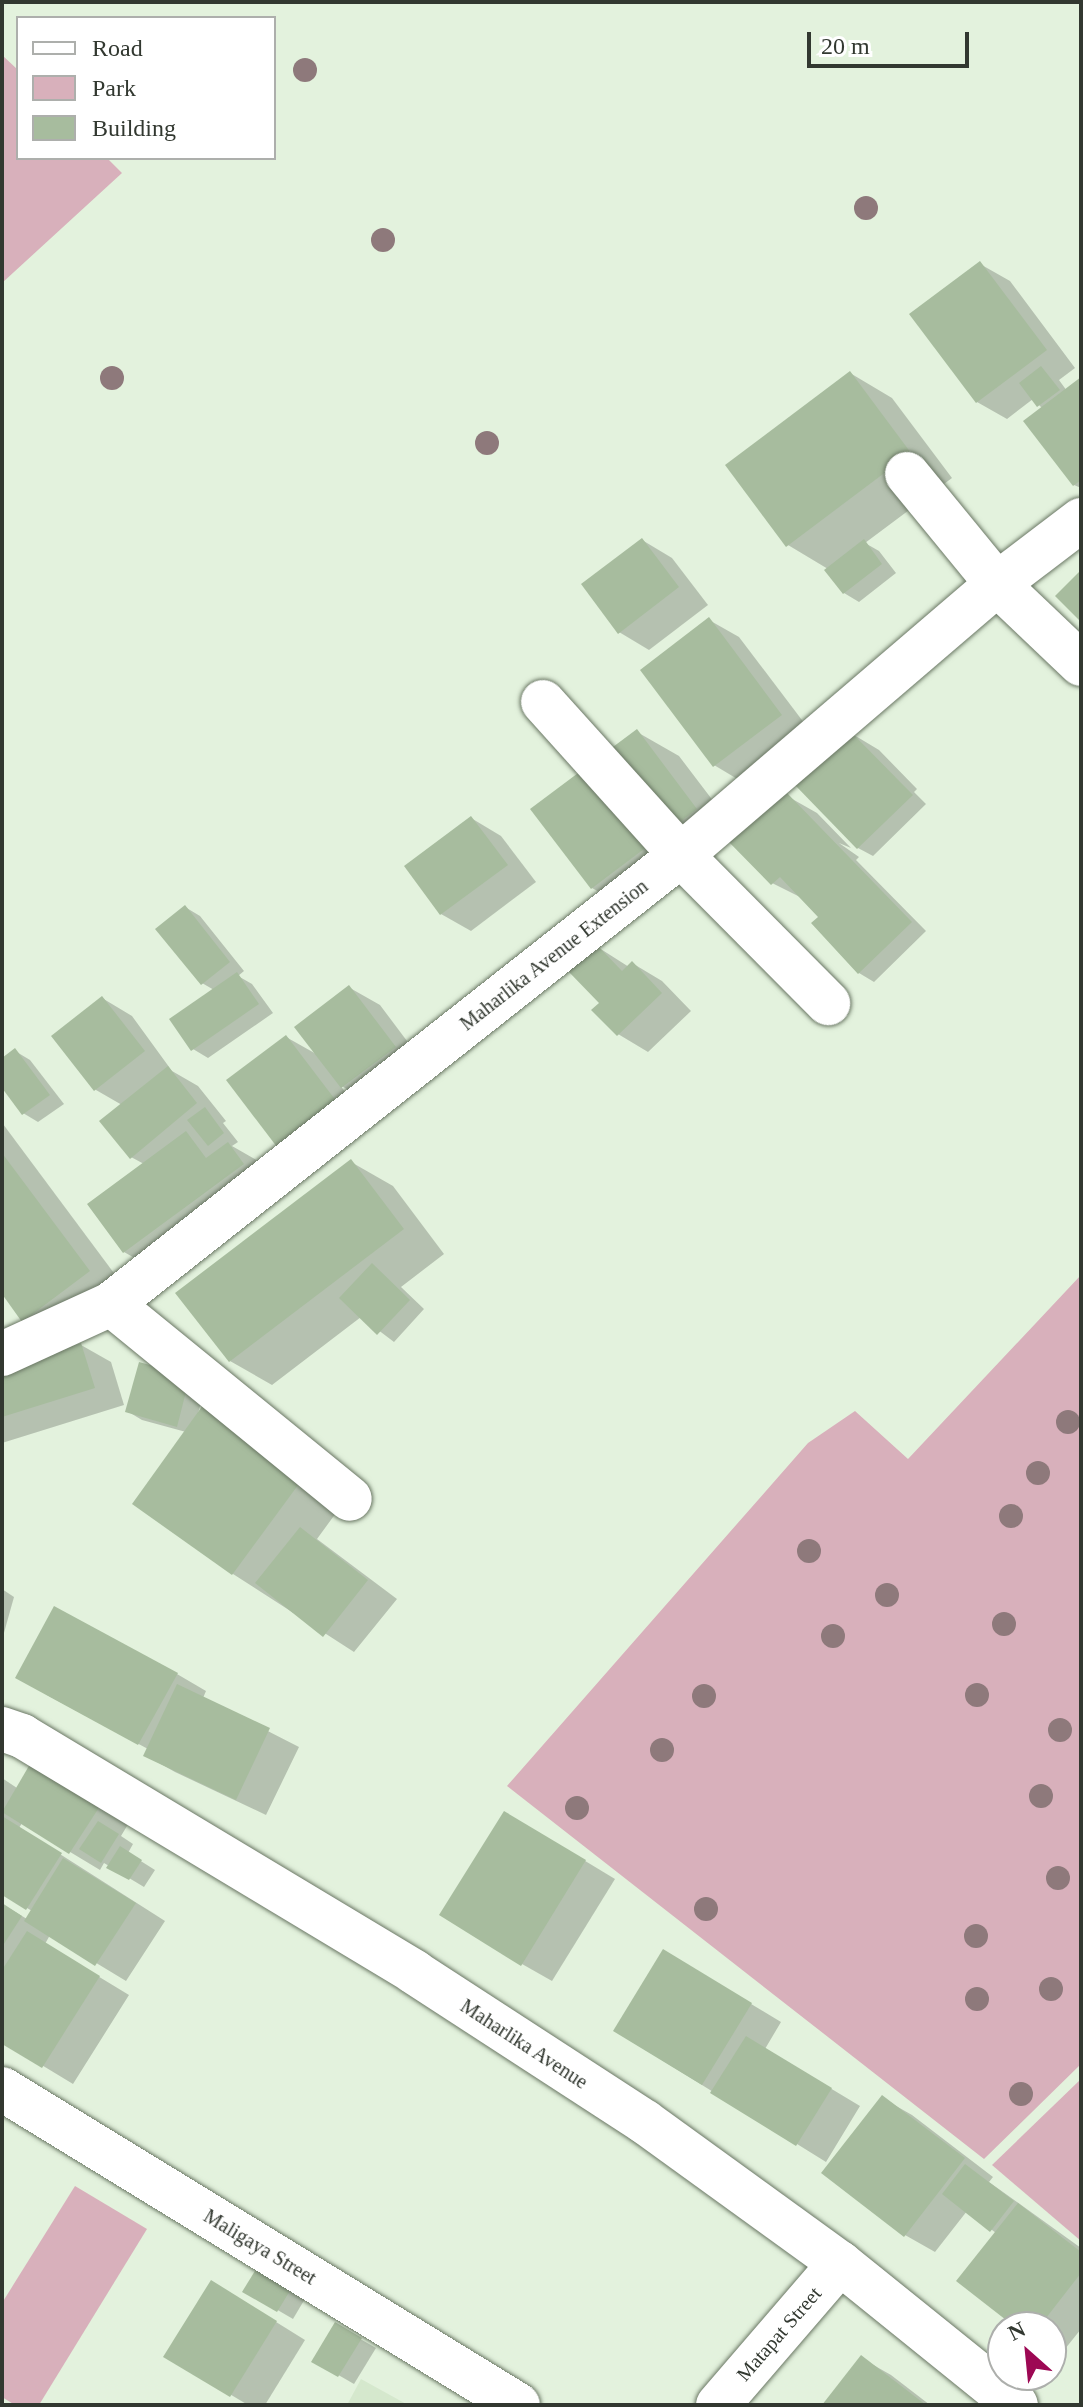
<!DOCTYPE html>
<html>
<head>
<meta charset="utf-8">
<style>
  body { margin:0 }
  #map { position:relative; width:1083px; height:2407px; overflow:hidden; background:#e3f2dd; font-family:Georgia,serif }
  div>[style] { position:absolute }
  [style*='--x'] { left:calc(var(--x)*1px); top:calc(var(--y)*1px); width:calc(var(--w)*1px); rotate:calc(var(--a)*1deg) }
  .built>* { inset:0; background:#d5e8cd }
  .green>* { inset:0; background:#d8b0bb }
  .shadow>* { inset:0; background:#0003 }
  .building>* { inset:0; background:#a7bc9e }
  .roads { filter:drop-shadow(0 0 2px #6a7764) drop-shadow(0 0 2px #6a7764) }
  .minor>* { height:44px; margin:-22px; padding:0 22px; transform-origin:22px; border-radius:22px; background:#fff }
  .trees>* { width:24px; height:24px; margin:-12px; border-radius:50%; background:#8e797b }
  span { translate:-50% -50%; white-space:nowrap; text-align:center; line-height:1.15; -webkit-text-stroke:8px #fff; paint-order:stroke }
  .street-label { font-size:20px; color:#323830 }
  .frame { position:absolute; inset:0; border:4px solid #323830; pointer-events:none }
  .legend { position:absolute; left:16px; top:16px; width:260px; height:144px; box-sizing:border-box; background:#fff; border:2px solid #adafac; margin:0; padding:10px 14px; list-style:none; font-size:24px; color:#323830 }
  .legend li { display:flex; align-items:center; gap:16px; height:40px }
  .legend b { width:40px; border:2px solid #adafac }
  .north { position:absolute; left:987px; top:2311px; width:80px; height:80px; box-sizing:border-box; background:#fff; border:2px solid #adafac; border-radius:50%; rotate:333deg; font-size:22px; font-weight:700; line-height:32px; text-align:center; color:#323830 }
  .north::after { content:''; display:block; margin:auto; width:28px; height:36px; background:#9d0854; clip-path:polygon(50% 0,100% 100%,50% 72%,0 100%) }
  .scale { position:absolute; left:807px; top:32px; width:162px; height:36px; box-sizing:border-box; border:4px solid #323830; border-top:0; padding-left:10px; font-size:24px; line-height:28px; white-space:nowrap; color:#323830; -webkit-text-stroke:6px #fff; paint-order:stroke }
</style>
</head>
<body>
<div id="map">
  <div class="built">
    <div style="clip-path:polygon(361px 2379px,408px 2405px,347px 2405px)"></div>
  </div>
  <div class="green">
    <div style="clip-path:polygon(2px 55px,18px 70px,18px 158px,107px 158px,122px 173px,2px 283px)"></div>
    <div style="clip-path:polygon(1081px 1275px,1081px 2064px,984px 2159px,507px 1786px,808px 1443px,855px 1411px,908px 1459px)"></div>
    <div style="clip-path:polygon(1081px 2079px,1081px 2241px,992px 2165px)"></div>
    <div style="clip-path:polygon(75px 2186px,147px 2229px,39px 2405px,15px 2405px,2px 2397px,2px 2303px)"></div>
  </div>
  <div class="shadow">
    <div style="clip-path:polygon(980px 264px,1010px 281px,1075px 368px,1059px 380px,1067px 391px,1081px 380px,1081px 488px,1074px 485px,1043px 409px,1033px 399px,1007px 419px,977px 402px)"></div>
    <div style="clip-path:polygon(850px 373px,892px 398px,952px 478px,865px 543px,879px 551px,896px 573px,859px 602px,844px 593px,828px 569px,788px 545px)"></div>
    <div style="clip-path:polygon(642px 540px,672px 558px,708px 605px,649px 650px,619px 632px)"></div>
    <div style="clip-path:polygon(709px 620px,739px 637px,811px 732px,744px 783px,714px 765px)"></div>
    <div style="clip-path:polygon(637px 732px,679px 756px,736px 831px,787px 796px,817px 813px,851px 848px,839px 843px,859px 857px,856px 860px,926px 931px,874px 982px,859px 973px,820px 917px,804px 899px,772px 883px,730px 840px,634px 912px,592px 888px)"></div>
    <div style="clip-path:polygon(849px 732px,879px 750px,917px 789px,914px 792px,926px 804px,873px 856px,858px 848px)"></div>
    <div style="clip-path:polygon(471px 818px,501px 836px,536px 882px,471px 931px,441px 914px)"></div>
    <div style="clip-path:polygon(185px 907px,200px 916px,244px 971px,238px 976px,252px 984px,273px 1013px,208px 1058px,193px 1049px,214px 990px,202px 983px)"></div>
    <div style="clip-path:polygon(596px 946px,629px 967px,632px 963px,662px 981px,691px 1011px,648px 1052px,618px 1034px,602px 1003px)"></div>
    <div style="clip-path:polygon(350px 988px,380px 1005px,425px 1065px,372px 1104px,340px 1085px,366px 1120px,228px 1080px,286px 1037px,318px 1055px)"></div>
    <div style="clip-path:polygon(102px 998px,132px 1016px,172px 1071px,198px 1086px,226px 1121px,223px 1123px,238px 1142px,232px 1146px,258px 1161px,154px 1269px,124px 1252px,144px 1164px,131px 1157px,122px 1105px,96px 1090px,54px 1036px)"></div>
    <div style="clip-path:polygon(15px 1051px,30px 1060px,64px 1104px,38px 1122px,23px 1113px,2px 1085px,2px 1061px)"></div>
    <div style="clip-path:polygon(2px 1123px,3px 1124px,131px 1296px,24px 1320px,2px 1291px)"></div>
    <div style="clip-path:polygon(351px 1162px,393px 1186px,444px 1254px,401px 1287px,424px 1309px,394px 1342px,361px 1317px,272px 1385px,230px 1361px)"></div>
    <div style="clip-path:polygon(81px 1345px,111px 1362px,124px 1405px,2px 1443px,2px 1370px)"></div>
    <div style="clip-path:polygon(205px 1386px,197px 1418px,344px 1502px,317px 1539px,397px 1599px,354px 1652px,233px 1574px,135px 1503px,186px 1432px,142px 1420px,127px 1411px)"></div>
    <div style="clip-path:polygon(2px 1589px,14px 1597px,2px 1640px)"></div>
    <div style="clip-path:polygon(177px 1674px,206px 1691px,203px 1698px,299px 1747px,266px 1815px,175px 1772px,145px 1755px,148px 1749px,47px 1695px)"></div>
    <div style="clip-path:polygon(33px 1762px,130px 1821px,121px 1836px,133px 1844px,128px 1853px,155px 1870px,144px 1887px,104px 1863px,100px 1870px,22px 1823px,19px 1828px,165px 1921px,126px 1981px,50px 1935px,45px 1944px,129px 1995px,73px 2084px,2px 2041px,2px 1904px,27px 1919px,32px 1911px,2px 1893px,2px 1778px,17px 1788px)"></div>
    <div style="clip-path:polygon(534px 1830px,615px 1879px,552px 1981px,522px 1964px)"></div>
    <div style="clip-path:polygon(693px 1969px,781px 2022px,765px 2049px,860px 2106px,826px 2162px,615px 2031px)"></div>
    <div style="clip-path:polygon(882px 2098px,912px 2115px,993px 2177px,989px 2182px,1081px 2248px,1081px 2329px,1061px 2354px,1051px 2349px,1051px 2327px,1018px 2327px,996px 2233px,967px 2211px,935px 2252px,905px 2235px)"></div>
    <div style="clip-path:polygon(262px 2263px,309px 2292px,293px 2319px,245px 2291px)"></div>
    <div style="clip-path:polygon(241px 2300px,305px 2340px,265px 2405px,248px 2405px,166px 2356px)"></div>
    <div style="clip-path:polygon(336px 2325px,376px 2348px,354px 2384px,314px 2361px)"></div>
    <div style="clip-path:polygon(861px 2358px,891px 2375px,930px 2405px,824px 2405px)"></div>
  </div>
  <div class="building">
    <div style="clip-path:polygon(980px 261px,1047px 350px,976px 403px,909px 314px)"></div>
    <div style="clip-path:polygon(1041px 366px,1060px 390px,1037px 407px,1019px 383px)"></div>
    <div style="clip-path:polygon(850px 371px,911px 453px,786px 547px,725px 465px)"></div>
    <div style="clip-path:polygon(1081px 377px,1081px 480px,1073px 486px,1023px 421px)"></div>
    <div style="clip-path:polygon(642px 538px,679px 587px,618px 634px,581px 584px)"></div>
    <div style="clip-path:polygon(864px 539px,882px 564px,843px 594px,824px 570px)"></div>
    <div style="clip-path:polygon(1081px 570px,1081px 622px,1055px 596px)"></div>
    <div style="clip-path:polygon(709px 617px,782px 715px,713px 767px,640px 670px)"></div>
    <div style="clip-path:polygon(637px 729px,697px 809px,591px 889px,530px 809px)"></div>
    <div style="clip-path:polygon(849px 730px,913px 795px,857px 849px,793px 783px)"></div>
    <div style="clip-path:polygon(787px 793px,912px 922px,858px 974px,811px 923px,818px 917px,780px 877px,771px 885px,724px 837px)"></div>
    <div style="clip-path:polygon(471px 816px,508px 865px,440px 915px,404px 866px)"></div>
    <div style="clip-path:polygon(185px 905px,230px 962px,201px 985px,155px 929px)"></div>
    <div style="clip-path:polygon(596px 944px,622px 971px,632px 961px,662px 993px,617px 1036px,591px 1010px,599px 1003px,568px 971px)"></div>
    <div style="clip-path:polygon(237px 972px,259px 1004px,191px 1051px,169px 1019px)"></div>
    <div style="clip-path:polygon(349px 985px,396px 1047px,341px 1088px,294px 1027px)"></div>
    <div style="clip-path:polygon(102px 996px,145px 1051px,94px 1091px,51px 1036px)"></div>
    <div style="clip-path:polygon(286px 1035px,337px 1102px,277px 1147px,226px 1080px)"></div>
    <div style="clip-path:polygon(15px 1048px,50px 1095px,22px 1115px,2px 1088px,2px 1058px)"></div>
    <div style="clip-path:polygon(168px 1066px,197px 1103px,130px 1159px,99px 1121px)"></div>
    <div style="clip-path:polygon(205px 1107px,224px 1133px,208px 1146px,187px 1120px)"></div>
    <div style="clip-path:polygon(186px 1131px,206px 1158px,228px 1142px,244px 1164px,123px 1253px,87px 1204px)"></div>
    <div style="clip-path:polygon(2px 1153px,90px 1271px,22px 1322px,2px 1294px)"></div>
    <div style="clip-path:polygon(351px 1159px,404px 1229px,229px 1362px,175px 1293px)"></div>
    <div style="clip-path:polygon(372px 1263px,410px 1300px,377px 1335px,339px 1298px)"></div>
    <div style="clip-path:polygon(81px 1343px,95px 1388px,2px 1417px,2px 1368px)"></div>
    <div style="clip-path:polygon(139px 1362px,190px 1376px,177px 1427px,125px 1412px)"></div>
    <div style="clip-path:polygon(203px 1405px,304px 1477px,232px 1575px,132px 1504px)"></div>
    <div style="clip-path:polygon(300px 1527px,368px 1580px,323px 1637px,255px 1583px)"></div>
    <div style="clip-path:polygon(54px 1606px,178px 1673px,138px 1745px,15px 1678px)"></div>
    <div style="clip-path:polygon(177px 1684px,270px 1728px,236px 1800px,143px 1756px)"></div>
    <div style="clip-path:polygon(33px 1759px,102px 1803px,69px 1854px,2px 1812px)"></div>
    <div style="clip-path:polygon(504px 1811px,586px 1860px,521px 1966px,439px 1915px)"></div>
    <div style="clip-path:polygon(2px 1816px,62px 1853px,26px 1910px,2px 1895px)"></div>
    <div style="clip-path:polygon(98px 1821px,119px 1834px,101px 1863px,79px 1849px)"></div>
    <div style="clip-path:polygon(120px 1846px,142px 1860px,129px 1880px,106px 1868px)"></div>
    <div style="clip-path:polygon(63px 1858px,136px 1903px,95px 1966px,24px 1921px)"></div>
    <div style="clip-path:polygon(2px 1903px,22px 1916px,2px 1947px)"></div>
    <div style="clip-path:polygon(27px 1931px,100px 1976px,42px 2068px,2px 2044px,2px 1970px)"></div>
    <div style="clip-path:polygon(663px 1949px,752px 2003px,702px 2085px,613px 2031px)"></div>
    <div style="clip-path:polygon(746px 2036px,832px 2088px,796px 2146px,710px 2093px)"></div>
    <div style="clip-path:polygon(882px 2095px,965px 2158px,904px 2237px,821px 2173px)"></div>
    <div style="clip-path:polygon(965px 2164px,1014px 2201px,990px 2232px,942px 2194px)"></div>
    <div style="clip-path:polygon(1018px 2203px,1081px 2252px,1081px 2273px,1039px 2327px,1015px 2327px,956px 2281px)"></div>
    <div style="clip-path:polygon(261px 2261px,296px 2281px,277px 2312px,242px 2292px)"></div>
    <div style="clip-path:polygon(211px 2280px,277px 2321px,230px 2397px,163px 2357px)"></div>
    <div style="clip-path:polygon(335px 2322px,362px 2338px,338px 2377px,311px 2362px)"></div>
    <div style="clip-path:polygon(861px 2355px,926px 2405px,822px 2405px)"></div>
  </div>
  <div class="roads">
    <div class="minor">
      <div style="--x:907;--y:474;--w:142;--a:50.7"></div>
      <div style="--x:997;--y:584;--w:116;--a:43.6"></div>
      <div style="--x:543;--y:702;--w:206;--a:48"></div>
      <div style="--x:681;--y:855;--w:209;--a:45.2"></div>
      <div style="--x:111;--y:1304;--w:308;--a:39.2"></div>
      <div style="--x:2;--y:1354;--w:120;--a:-24.6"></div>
      <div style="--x:111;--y:1304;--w:726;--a:-38.23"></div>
      <div style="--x:681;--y:855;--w:416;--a:-40.6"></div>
      <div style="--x:997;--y:584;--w:106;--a:-37.3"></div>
      <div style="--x:2;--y:1729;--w:21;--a:19"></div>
      <div style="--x:22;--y:1736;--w:458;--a:31"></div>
      <div style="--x:414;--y:1972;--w:275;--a:33"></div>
      <div style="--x:645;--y:2122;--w:241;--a:35.9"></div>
      <div style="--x:840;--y:2263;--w:226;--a:38.9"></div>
      <div style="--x:2;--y:2089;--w:605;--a:31.48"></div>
      <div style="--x:718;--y:2405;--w:187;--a:-49.3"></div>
    </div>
  </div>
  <div class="trees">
    <div style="left:305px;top:70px"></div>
    <div style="left:866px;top:208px"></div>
    <div style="left:383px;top:240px"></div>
    <div style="left:112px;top:378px"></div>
    <div style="left:487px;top:443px"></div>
    <div style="left:1068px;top:1422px"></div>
    <div style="left:1038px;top:1473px"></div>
    <div style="left:1011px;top:1516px"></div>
    <div style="left:809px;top:1551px"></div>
    <div style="left:887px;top:1595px"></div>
    <div style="left:1004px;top:1624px"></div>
    <div style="left:833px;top:1636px"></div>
    <div style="left:977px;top:1695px"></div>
    <div style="left:704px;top:1696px"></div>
    <div style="left:1060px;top:1730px"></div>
    <div style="left:662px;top:1750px"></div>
    <div style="left:1041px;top:1796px"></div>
    <div style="left:577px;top:1808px"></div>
    <div style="left:1058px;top:1878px"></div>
    <div style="left:706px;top:1909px"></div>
    <div style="left:976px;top:1936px"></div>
    <div style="left:1051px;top:1989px"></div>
    <div style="left:977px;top:1999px"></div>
    <div style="left:1021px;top:2094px"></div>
  </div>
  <div class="street-label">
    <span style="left:554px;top:955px;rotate:-38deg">Maharlika Avenue Extension</span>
    <span style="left:524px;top:2044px;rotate:33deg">Maharlika Avenue</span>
    <span style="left:260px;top:2247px;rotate:31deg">Maligaya Street</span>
    <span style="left:779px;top:2334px;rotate:-49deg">Matapat Street</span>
  </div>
  <div class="frame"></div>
  <ul class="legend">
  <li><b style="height:10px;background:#fff"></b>Road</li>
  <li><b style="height:22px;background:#d8b0bb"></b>Park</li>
  <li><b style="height:22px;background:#a7bc9e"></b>Building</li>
  </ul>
  <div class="north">N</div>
  <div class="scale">20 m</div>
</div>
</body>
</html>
